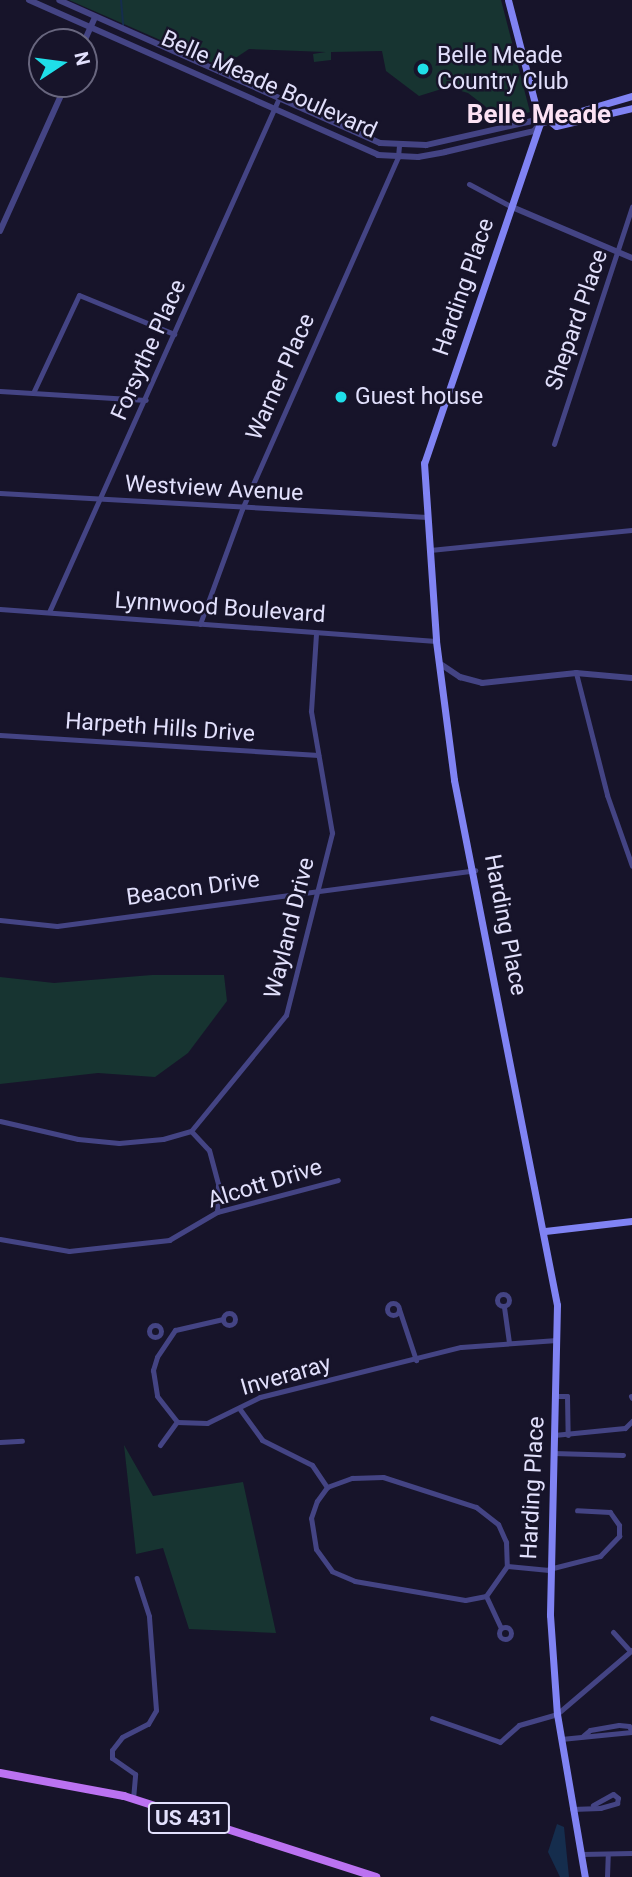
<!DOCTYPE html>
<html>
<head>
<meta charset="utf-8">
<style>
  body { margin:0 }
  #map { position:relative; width:632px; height:1877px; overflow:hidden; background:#17142a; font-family:Roboto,sans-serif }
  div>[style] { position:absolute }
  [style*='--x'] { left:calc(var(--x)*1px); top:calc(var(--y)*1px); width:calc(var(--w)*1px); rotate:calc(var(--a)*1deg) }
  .green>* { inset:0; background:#173431 }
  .water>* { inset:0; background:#152d4d }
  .stream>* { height:2px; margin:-1px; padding:0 1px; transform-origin:1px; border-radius:1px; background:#152d4d }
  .minor>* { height:5px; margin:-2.5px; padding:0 2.5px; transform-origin:2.5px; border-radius:2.5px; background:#444484 }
  .minor>.ring { margin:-2.5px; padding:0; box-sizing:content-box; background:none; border:5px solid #444484; border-radius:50% }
  .tertiary>* { height:6px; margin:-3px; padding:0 3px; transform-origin:3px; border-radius:3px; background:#444484 }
  .secondary>* { height:7px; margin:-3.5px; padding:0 3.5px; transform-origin:3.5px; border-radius:3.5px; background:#8083f3 }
  .primary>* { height:8px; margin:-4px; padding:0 4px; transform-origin:4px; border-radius:4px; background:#bb72f1 }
  .dots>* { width:19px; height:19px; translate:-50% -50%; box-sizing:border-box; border:4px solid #17142a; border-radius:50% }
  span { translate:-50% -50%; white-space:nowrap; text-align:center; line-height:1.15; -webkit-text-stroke:5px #17142a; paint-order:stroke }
  .shield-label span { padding:2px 5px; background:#17142a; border:2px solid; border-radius:5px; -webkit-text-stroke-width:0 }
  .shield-label { font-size:21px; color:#e2e0fc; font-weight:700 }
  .poi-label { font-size:23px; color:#e2e0fc }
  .left { translate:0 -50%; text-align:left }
  .street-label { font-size:23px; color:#e2e0fc }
  .quarter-label { font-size:26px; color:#fce2f4; font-weight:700 }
  .north { position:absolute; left:28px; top:28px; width:70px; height:70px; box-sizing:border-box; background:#17142a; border:2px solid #68667e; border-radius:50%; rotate:77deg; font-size:19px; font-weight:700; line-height:28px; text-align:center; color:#e2e0fc }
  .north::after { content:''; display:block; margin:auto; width:24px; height:32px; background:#1fdfe9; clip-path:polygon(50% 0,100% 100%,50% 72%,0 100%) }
</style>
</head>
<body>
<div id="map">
  <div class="green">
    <div style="clip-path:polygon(69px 0,501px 0,530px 112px,496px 122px,485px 106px,468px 93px,448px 87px,419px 96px,386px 71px,382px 51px,331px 52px,331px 60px,314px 62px,313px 54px,326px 52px,249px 49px,222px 67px)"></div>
    <div style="clip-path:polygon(152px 975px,224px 975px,227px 1001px,188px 1053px,155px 1077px,98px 1073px,0 1084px,0 977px,54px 983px)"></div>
    <div style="clip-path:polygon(124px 1445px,153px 1496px,243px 1482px,276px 1633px,189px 1629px,163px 1548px,136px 1554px)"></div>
  </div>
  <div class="water">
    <div style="clip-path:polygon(557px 1824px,564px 1827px,569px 1877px,560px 1877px,548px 1852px)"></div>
  </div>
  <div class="stream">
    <div style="--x:121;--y:0;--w:25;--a:85"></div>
  </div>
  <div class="minor">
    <div style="--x:469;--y:184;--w:49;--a:28.1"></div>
    <div style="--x:0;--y:391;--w:146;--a:3.5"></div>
    <div style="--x:33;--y:393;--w:108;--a:-64.9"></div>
    <div style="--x:79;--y:295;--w:103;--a:22.3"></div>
    <div style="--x:554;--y:444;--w:250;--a:-71.8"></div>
    <div style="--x:0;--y:493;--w:428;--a:3.2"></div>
    <div style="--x:430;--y:550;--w:203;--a:-5.7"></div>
    <div style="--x:0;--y:609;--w:437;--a:4.2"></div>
    <div style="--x:49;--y:612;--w:561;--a:-65.9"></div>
    <div style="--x:200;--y:624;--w:122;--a:-69.9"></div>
    <div style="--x:242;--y:509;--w:385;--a:-66.1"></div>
    <div style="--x:398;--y:157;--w:11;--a:-85"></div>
    <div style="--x:576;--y:673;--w:126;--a:75.7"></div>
    <div style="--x:607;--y:795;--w:75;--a:70.6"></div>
    <div style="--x:0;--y:735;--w:319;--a:3.6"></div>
    <div style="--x:0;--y:920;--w:57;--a:6"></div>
    <div style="--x:57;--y:926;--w:422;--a:-7.6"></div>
    <div style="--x:0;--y:1121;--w:80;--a:13"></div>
    <div style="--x:78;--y:1139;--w:41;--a:5.6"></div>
    <div style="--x:119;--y:1143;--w:44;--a:-5.2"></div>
    <div style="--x:163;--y:1139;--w:29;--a:-16"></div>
    <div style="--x:191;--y:1131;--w:150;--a:-50.7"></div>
    <div style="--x:286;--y:1015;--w:188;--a:-75.8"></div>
    <div style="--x:332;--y:833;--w:124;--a:-99.8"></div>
    <div style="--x:311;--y:711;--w:78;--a:-86.3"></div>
    <div style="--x:191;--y:1131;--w:26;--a:47"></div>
    <div style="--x:209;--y:1150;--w:35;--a:75"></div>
    <div style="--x:218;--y:1184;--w:28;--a:92"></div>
    <div style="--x:0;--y:1239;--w:70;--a:9.9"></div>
    <div style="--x:69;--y:1251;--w:101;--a:-6.3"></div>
    <div style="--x:169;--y:1240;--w:56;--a:-30.3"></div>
    <div style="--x:217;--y:1212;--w:125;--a:-14.8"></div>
    <div class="ring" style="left:497px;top:1294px;width:7px;height:7px"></div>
    <div class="ring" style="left:387px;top:1303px;width:7px;height:7px"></div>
    <div style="--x:504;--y:1307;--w:35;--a:82"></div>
    <div style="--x:399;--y:1309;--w:54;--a:71.6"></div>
    <div class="ring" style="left:223px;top:1313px;width:7px;height:7px"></div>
    <div style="--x:223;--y:1319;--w:49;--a:167.1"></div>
    <div style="--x:175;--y:1330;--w:32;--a:124"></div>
    <div style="--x:157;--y:1357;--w:14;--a:107"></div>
    <div style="--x:153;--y:1370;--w:26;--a:81"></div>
    <div style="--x:157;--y:1396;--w:33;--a:52"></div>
    <div style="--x:177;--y:1422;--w:30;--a:2"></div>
    <div style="--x:207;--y:1423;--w:59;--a:-26.1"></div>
    <div style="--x:260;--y:1397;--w:207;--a:-14"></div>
    <div style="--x:461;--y:1347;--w:96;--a:-4.2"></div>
    <div class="ring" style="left:149px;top:1325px;width:7px;height:7px"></div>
    <div style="--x:557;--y:1396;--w:10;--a:0"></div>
    <div style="--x:567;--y:1396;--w:39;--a:89"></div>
    <div style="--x:631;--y:1396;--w:2;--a:63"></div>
    <div style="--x:239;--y:1408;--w:39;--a:54"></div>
    <div style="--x:262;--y:1440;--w:56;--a:26.6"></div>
    <div style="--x:312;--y:1465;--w:27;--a:56"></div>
    <div style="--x:554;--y:1435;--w:71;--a:-5.6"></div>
    <div style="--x:625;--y:1428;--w:10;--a:-45"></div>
    <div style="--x:0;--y:1442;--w:22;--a:-3"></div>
    <div style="--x:160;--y:1445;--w:29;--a:-54"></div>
    <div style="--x:553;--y:1453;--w:70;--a:1.6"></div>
    <div style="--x:383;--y:1477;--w:98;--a:17.9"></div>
    <div style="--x:476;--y:1507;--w:28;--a:38"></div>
    <div style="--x:498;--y:1524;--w:20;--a:66"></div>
    <div style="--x:506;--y:1542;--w:24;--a:88"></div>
    <div style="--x:507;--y:1566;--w:37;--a:125"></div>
    <div style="--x:486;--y:1596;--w:21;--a:169"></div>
    <div style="--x:465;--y:1600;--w:112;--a:-170.2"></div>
    <div style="--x:355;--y:1581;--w:25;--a:-157"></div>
    <div style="--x:332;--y:1571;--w:27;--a:-126"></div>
    <div style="--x:316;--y:1549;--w:31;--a:-99"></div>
    <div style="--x:311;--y:1518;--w:18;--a:-71"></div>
    <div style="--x:317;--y:1501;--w:17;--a:-54"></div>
    <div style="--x:327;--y:1487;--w:27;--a:-20"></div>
    <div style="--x:352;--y:1478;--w:31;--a:-2"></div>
    <div style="--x:507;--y:1566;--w:42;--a:5.4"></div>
    <div style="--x:549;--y:1569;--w:53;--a:-14.3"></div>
    <div style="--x:600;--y:1556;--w:28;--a:-46"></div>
    <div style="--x:619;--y:1536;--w:11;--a:-90"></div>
    <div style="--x:619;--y:1525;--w:16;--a:-125"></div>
    <div style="--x:610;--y:1512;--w:33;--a:-177"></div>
    <div style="--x:486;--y:1596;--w:35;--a:65"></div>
    <div class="ring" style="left:499px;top:1627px;width:7px;height:7px"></div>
    <div style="--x:613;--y:1632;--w:25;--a:48"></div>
    <div style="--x:432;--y:1718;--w:72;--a:19.4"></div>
    <div style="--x:500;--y:1742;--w:25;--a:-42"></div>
    <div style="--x:519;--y:1725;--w:40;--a:-16"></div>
    <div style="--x:557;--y:1714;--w:99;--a:-40.5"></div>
    <div style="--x:583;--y:1736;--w:9;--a:-41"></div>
    <div style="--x:590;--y:1730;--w:29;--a:-10"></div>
    <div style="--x:619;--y:1725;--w:10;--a:6"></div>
    <div style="--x:629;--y:1726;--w:7;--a:63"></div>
    <div style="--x:561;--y:1739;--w:71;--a:-5.6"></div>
    <div style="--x:133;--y:1799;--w:25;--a:-85"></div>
    <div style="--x:135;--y:1774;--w:28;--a:-145"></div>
    <div style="--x:112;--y:1758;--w:8;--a:-90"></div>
    <div style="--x:112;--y:1750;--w:16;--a:-52"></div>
    <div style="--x:122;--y:1737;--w:29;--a:-27"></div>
    <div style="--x:148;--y:1724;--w:16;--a:-60"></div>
    <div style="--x:156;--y:1710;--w:94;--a:-94.3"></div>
    <div style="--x:149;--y:1616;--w:40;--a:-108"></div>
    <div style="--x:572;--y:1809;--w:28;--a:-2"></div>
    <div style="--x:600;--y:1808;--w:18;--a:-16"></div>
    <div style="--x:617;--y:1803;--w:5;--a:-79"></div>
    <div style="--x:618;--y:1798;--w:6;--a:-141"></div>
    <div style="--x:613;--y:1794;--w:23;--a:151"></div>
    <div style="--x:581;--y:1854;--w:51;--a:-1.1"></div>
    <div style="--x:607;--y:1877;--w:23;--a:-88"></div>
  </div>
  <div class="tertiary">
    <div style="--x:29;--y:0;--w:382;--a:23.9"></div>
    <div style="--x:378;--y:155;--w:40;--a:2.9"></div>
    <div style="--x:418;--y:157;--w:27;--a:-10"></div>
    <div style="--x:445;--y:152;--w:91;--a:-13.3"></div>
    <div style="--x:534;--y:131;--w:10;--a:-53"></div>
    <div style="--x:540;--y:123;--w:8;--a:-166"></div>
    <div style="--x:532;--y:121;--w:109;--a:167.2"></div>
    <div style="--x:426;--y:145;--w:46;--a:-177.5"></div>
    <div style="--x:380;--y:143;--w:351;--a:-156"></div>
    <div style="--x:84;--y:42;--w:27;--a:-66"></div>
    <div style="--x:512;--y:207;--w:130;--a:23"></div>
    <div style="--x:0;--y:231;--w:161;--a:-65.8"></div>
    <div style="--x:442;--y:665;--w:22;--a:34"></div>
    <div style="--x:460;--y:677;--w:23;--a:15"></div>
    <div style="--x:482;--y:683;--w:95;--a:-6.1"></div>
    <div style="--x:576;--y:673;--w:56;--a:5.1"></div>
  </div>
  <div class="secondary">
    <div style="--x:508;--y:0;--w:127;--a:75.4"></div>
    <div style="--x:540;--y:123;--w:359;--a:108.8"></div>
    <div style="--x:424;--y:463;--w:178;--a:86.1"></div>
    <div style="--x:436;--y:641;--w:140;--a:82.6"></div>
    <div style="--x:454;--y:780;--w:535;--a:78.9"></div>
    <div style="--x:557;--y:1305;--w:310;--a:91.3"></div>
    <div style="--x:550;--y:1615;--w:99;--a:86"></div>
    <div style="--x:557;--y:1714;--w:165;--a:80.3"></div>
    <div style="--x:551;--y:122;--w:6;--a:39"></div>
    <div style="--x:556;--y:126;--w:78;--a:-13.3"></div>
    <div style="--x:540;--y:123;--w:96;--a:-16.4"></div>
    <div style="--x:545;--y:1231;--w:88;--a:-6.6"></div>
  </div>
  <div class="primary">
    <div style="--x:0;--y:1773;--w:126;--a:10.5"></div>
    <div style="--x:124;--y:1796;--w:265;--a:17.8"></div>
  </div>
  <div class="dots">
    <div style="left:423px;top:69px;background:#1fdfe9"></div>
    <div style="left:341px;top:397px;background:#1fdfe9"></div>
  </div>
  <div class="shield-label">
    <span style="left:189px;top:1818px">US 431</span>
  </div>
  <div class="poi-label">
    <span class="left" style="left:437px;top:69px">Belle Meade<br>Country Club</span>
    <span class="left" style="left:355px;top:397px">Guest house</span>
  </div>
  <div class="street-label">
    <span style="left:269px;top:85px;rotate:24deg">Belle Meade Boulevard</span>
    <span style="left:464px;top:287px;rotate:-71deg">Harding Place</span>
    <span style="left:577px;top:320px;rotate:-71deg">Shepard Place</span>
    <span style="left:149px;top:350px;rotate:-66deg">Forsythe Place</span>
    <span style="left:281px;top:377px;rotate:-66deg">Warner Place</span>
    <span style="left:214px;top:489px;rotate:3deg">Westview Avenue</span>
    <span style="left:220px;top:608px;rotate:4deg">Lynnwood Boulevard</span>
    <span style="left:160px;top:728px;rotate:4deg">Harpeth Hills Drive</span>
    <span style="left:193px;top:889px;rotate:-8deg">Beacon Drive</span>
    <span style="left:505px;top:925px;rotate:79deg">Harding Place</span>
    <span style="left:290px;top:928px;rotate:-76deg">Wayland Drive</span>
    <span style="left:265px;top:1184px;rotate:-17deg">Alcott Drive</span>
    <span style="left:286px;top:1376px;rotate:-16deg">Inveraray</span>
    <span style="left:533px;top:1488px;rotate:-87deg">Harding Place</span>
  </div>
  <div class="quarter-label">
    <span style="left:539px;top:115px">Belle Meade</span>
  </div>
  <div class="north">N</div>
</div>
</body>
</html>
